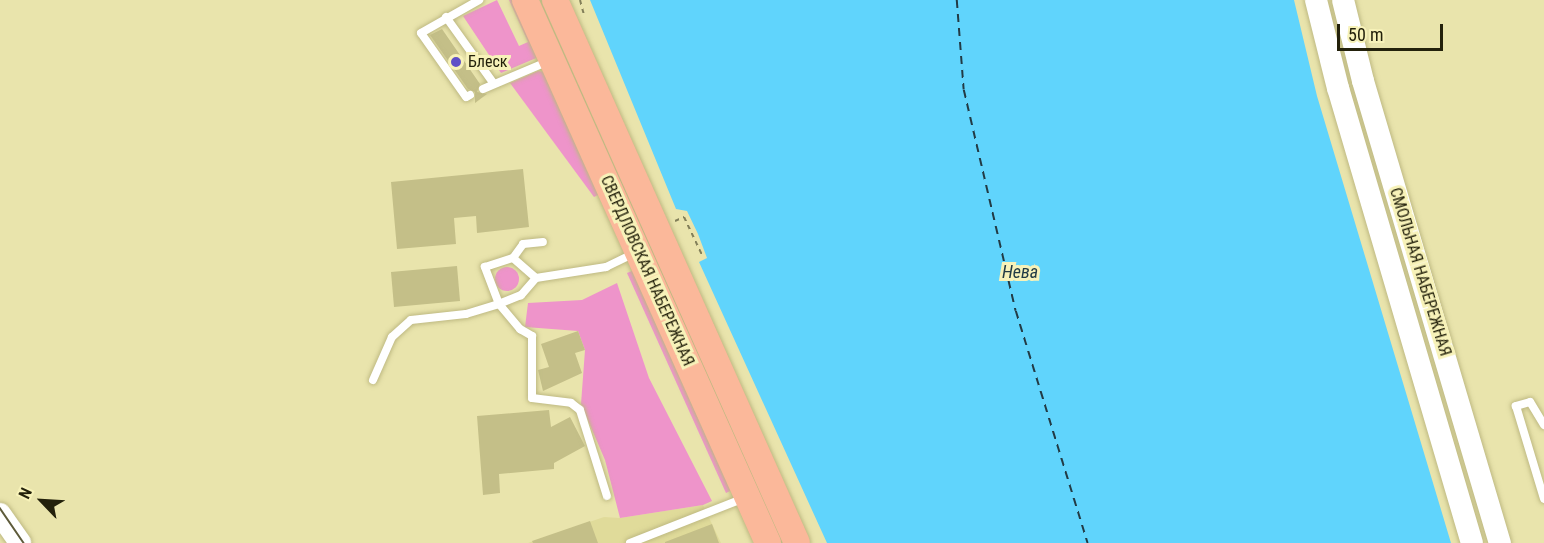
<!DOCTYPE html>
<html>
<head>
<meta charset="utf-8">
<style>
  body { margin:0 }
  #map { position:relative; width:1544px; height:543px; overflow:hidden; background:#e9e4ac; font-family:"Roboto Condensed",sans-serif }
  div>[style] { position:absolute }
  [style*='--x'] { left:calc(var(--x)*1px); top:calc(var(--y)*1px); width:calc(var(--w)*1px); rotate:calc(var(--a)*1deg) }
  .built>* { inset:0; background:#e0db9a }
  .green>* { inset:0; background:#ee94ca }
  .round { border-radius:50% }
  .water>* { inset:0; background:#60d4fc }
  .ferry>* { height:1.5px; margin-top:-0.75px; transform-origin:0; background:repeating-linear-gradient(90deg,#223b45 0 8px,transparent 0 14px) }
  .building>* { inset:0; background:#c4bf88 }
  .path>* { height:2px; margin-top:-1px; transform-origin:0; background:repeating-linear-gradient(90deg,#827f59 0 4.5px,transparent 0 9px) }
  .roads { filter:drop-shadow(0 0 2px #beb982) drop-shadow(0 0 2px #beb982) }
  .service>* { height:8px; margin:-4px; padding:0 4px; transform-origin:4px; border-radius:4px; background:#fff }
  .secondary>* { height:22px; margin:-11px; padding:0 11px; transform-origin:11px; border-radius:11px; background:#fff }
  .primary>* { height:26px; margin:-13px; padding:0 13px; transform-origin:13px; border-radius:13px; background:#fbb89a }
  .tram>* { height:1.5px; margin:-0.75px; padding:0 0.75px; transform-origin:0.75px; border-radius:0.75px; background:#5e5b3b }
  .dots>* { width:16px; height:16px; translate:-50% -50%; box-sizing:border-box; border:3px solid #f7f2b9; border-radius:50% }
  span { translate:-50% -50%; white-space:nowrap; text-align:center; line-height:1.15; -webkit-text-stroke:6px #f7f2b9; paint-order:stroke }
  .poi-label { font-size:16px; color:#23210b }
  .left { translate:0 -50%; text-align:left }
  .street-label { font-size:16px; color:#23210b }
  .water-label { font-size:18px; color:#223b45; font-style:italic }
  .north { position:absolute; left:12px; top:471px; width:60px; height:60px; -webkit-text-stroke:4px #f7f2b9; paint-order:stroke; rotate:295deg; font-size:16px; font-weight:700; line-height:24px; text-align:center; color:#23210b }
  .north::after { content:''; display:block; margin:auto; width:21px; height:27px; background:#23210b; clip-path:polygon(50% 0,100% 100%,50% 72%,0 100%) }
  .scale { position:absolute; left:1337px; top:24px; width:106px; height:27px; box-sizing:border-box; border:3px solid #23210b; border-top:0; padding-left:8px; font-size:18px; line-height:21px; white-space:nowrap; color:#23210b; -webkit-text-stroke:4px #f7f2b9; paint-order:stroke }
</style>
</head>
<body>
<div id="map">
  <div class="built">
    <div style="clip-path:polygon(703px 505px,721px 543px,528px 543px,604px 517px,620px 518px)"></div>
  </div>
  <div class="green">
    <div style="clip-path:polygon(497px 0,519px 46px,528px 42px,509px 0,515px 0,541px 56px,501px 73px,463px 16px)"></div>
    <div style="clip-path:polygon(538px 71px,546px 72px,602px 193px,594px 197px,510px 83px)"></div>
    <div class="round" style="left:495px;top:267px;width:24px;height:24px"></div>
    <div style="clip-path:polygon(634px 270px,732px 490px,726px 493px,627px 273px)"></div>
    <div style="clip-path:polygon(617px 283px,649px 378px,712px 501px,703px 505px,620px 518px,605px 460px,581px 404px,585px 350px,578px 331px,525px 327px,528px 303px,582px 300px)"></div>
  </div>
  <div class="water">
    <div style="clip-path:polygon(590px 0,1294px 0,1317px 96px,1451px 543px,827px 543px,699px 262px,707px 258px,698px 234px,687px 211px,676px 209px)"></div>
  </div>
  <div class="ferry">
    <div style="--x:957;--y:0;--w:90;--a:85.6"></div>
    <div style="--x:964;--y:90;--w:227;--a:76.8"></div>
    <div style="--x:1016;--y:311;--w:243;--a:72.8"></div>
  </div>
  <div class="building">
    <div style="clip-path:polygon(442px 29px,480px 84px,477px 92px,487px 94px,475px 103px,475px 92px,468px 89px,430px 35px)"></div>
    <div style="clip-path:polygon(523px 169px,529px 227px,477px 233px,476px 216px,454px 218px,456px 244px,397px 249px,391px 182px)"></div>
    <div style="clip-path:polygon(457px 266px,460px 301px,394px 307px,391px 272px)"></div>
    <div style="clip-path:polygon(578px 331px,585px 350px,575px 353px,582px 373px,543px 391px,538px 370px,549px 367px,541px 344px)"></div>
    <div style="clip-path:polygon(549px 410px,551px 427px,570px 417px,585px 446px,554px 463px,554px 469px,499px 474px,500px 493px,483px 495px,477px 416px)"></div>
    <div style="clip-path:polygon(590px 521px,598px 543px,533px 543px,532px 541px)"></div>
    <div style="clip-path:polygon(712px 524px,719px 543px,665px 543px,665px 542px)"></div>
  </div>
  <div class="path">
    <div style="--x:580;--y:0;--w:16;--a:75"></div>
    <div style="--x:675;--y:221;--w:10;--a:-24"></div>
    <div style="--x:684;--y:217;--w:44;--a:64.6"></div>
  </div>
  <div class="roads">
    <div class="service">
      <div style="--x:446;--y:17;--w:82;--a:54.4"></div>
      <div style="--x:483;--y:89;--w:72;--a:-23"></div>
      <div style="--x:470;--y:95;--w:4;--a:153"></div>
      <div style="--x:466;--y:97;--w:78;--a:-125.1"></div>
      <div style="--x:421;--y:33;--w:67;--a:-29.6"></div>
      <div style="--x:513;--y:258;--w:17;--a:-54"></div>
      <div style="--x:523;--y:244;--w:20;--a:-6"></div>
      <div style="--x:536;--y:278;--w:23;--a:131"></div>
      <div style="--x:521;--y:295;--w:24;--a:158"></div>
      <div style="--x:499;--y:304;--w:40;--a:-111"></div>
      <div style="--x:485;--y:267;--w:29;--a:-18"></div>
      <div style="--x:513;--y:258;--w:30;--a:41"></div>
      <div style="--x:536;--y:278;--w:71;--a:-8.9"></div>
      <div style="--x:606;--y:267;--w:32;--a:-26"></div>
      <div style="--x:373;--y:380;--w:47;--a:-66.2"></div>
      <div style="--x:392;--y:337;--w:25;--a:-42"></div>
      <div style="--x:411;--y:320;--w:55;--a:-6.2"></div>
      <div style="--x:466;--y:314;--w:34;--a:-17"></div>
      <div style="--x:499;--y:304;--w:33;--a:50"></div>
      <div style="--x:520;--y:329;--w:14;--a:30"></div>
      <div style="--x:532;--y:336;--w:62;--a:90"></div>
      <div style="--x:532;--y:398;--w:39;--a:7"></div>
      <div style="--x:571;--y:403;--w:11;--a:38"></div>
      <div style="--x:580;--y:410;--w:90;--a:72.6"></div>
      <div style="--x:1544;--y:425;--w:27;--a:-121"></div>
      <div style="--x:1530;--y:402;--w:15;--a:164"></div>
      <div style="--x:1516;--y:406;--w:97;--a:73.2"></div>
      <div style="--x:630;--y:543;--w:123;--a:-21.5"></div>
    </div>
    <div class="secondary">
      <div style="--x:1316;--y:0;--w:91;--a:76"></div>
      <div style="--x:1338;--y:88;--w:474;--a:73.6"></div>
      <div style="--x:1343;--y:0;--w:83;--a:76.1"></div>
      <div style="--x:1363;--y:81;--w:482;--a:73.5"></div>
      <div style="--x:0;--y:514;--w:35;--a:55"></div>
    </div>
    <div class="primary">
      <div style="--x:525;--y:0;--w:595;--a:65.89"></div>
      <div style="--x:555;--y:0;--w:594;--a:65.98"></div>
    </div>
  </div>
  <div class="tram">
    <div style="--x:0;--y:508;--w:42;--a:55.6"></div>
  </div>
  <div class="dots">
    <div style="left:456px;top:62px;background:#5e4fc7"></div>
  </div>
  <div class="poi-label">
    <span class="left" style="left:468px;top:62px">Блеск</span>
  </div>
  <div class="street-label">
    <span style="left:647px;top:271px;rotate:66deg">СВЕРДЛОВСКАЯ НАБЕРЕЖНАЯ</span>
    <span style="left:1420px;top:272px;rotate:73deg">СМОЛЬНАЯ НАБЕРЕЖНАЯ</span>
  </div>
  <div class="water-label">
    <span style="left:1020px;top:272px">Нева</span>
  </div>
  <div class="north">N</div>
  <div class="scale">50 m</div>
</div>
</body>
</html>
